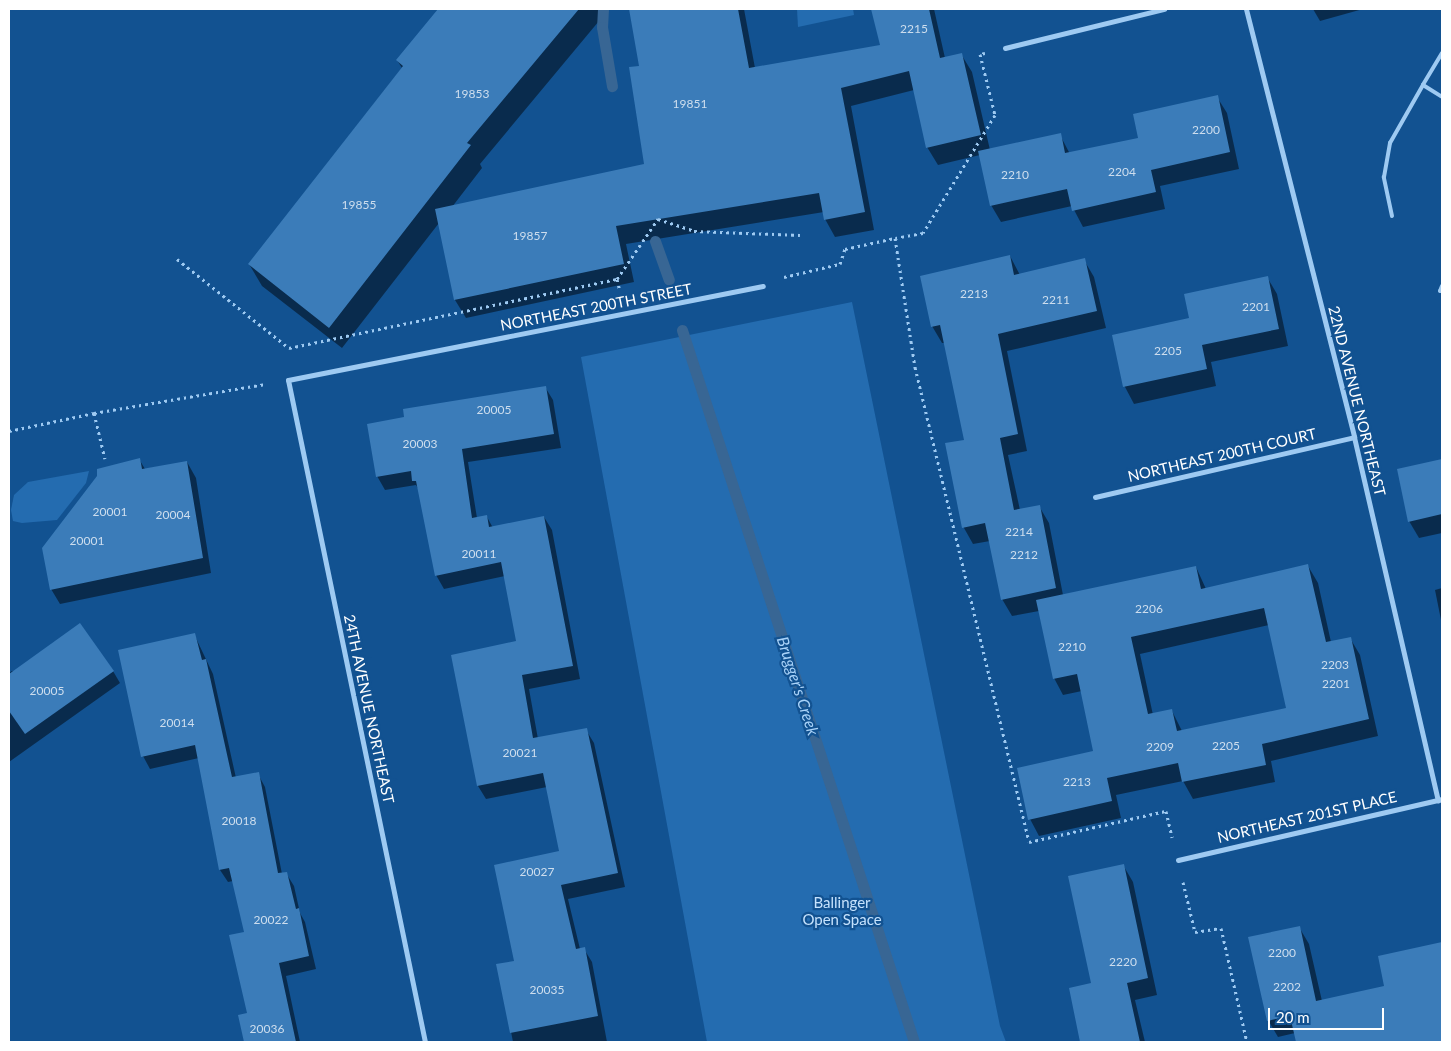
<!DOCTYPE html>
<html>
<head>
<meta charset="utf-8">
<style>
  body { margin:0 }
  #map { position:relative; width:1451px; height:1051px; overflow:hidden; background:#125291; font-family:Lato,sans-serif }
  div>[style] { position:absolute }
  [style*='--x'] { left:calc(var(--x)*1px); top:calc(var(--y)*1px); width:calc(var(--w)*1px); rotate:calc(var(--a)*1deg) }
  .green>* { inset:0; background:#246cb0 }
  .shadow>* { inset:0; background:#0007 }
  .stream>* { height:11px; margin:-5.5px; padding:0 5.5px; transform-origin:5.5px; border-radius:5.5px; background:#386694 }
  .building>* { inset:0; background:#3b7cb9 }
  .path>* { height:3px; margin-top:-1.5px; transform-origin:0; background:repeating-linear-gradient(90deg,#9ecaf2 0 2.5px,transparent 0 6.5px) }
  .service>* { height:4px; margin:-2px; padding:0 2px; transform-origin:2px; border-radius:2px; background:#9ecaf2 }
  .minor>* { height:5px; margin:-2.5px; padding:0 2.5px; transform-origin:2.5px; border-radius:2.5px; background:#9ecaf2 }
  span { translate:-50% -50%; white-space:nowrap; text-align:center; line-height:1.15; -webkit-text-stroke:4.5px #125291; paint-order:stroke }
  .number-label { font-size:12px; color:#cedeee }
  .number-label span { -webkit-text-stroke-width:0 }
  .street-label { font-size:15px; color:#fff }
  .park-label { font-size:15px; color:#c5e2fd }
  .water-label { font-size:16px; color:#aad3f9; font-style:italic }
  .frame { position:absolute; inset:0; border:10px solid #fff; pointer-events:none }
  .scale { position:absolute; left:1268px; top:1008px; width:116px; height:22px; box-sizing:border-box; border:2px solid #fff; border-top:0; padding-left:6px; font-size:15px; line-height:18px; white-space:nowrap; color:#fff; -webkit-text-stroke:4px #125291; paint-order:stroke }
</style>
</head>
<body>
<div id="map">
  <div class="green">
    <div style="clip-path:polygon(797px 9px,853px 9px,854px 15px,798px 27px)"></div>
    <div style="clip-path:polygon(852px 302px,1000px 1026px,1006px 1042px,707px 1042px,581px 357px)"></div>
    <div style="clip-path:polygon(89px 471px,86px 483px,57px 520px,22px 523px,13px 521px,11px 510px,14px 495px,28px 482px)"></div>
  </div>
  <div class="shadow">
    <div style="clip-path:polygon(440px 9px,609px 9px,480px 164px,482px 168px,452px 207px,646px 165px,641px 67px,630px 9px,744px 9px,755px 68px,881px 46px,872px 9px,934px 9px,945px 58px,961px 54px,972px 72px,990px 150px,1060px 135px,1070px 154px,1139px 139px,1217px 97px,1227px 113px,1239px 169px,1160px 186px,1165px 209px,1083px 227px,1072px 206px,1001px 222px,991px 205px,980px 155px,938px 165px,927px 147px,914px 90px,851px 106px,874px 230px,835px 237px,825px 219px,824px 212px,626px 244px,634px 282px,466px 318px,455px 300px,439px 223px,342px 348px,262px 286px,249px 264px,402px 68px,397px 60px)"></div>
    <div style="clip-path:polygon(1313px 9px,1363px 9px,1320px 21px)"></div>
    <div style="clip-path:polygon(evenodd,1010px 256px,1020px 275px,1084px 260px,1094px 277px,1106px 328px,1007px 351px,1027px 451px,1008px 455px,1020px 510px,1039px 506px,1049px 523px,1063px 595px,1196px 567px,1206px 589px,1308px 566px,1318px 583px,1331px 642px,1350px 638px,1360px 655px,1378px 736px,1271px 761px,1275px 782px,1193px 799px,1183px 781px,1116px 795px,1121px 818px,1039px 836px,1030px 819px,1095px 752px,1082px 691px,1063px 695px,1054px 678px,1039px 611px,1012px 616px,1002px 599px,990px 541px,973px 544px,964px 528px,966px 441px,945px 343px,942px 343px,932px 326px,1010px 256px,1269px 625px,1288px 709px,1182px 731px,1172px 711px,1153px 715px,1140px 654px,1269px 625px)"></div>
    <div style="clip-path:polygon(1267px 277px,1277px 294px,1288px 346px,1211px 362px,1216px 386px,1134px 404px,1125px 387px,1114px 336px,1190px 319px)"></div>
    <div style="clip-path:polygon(545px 387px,553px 400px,561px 448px,468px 462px,477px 518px,487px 517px,493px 528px,544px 517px,552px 530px,580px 679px,529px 689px,538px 739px,586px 730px,594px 743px,625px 887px,568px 899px,580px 949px,584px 949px,592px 962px,607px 1042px,513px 1042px,498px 965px,516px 962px,561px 852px,547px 787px,486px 799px,478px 786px,517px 642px,505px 576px,444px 589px,436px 575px,419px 490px,416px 485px,385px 490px,377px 476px,406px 418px)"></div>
    <div style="clip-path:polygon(139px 459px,145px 469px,187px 462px,196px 478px,211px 573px,60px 604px,51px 589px)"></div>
    <div style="clip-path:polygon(1442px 461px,1442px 533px,1419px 538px,1409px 521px,1398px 470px)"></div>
    <div style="clip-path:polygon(1442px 588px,1442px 625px,1435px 590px)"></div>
    <div style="clip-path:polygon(194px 634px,213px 674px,236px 778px,258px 774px,265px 787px,282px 874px,286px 873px,294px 886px,300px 913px,305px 922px,316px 969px,286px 976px,300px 1042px,245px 1042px,240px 1016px,248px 1014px,245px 933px,233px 881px,228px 882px,220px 870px,199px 758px,150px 769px,143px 756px)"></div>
    <div style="clip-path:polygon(12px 671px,14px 672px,113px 671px,120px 683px,9px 762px,9px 673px)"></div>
    <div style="clip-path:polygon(1123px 865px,1133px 882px,1157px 995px,1135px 1000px,1145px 1042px,1082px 1042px,1070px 989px,1093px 984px)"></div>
    <div style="clip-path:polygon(1299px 927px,1309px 944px,1322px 1001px,1386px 987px,1379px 957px,1442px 943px,1442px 1042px,1297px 1042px,1295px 1033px,1278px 1037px,1268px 1020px)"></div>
  </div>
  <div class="stream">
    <div style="--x:603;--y:9;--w:18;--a:93"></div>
    <div style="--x:602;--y:27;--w:60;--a:80.4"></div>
    <div style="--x:655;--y:241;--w:41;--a:70.3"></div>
    <div style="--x:682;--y:330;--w:749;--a:71.95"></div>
  </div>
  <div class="building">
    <div style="clip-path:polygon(438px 9px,579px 9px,467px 143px,471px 145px,329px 328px,248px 264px,403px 66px,396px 60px)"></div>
    <div style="clip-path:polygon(629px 9px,738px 9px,749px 68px,880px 45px,871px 9px,929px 9px,940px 58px,962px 53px,981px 135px,926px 148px,909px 71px,841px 88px,865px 212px,824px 220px,819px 193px,616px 226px,624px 264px,454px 300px,435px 209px,644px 164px,629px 67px,639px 66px)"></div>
    <div style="clip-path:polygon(1218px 95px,1230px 152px,1151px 170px,1156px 192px,1072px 211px,1067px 189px,990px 206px,978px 151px,1061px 133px,1065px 153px,1138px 138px,1133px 114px)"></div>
    <div style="clip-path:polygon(1010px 255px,1014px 275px,1085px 258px,1097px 311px,998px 334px,1018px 434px,1000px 438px,1014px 510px,1040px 505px,1056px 588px,1001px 600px,985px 523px,962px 528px,945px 443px,964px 440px,940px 325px,931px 327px,920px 276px)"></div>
    <div style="clip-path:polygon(1268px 276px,1279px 329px,1202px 345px,1207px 369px,1123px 387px,1112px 335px,1189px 318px,1184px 294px)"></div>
    <div style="clip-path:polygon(546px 386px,554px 434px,462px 449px,472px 518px,487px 515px,489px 527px,544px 516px,573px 666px,522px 675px,533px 738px,587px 728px,618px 873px,561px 885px,576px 949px,585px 947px,598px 1016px,510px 1033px,496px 964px,514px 961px,494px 865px,559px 851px,543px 773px,477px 786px,451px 655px,516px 641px,501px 562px,435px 576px,416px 481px,412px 481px,411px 471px,376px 477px,367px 424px,404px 417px,403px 409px)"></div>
    <div style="clip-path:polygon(140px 458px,142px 469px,187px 461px,203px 558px,50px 590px,42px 548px,97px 476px,97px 469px)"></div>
    <div style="clip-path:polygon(1442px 459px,1442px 514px,1408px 522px,1397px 469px)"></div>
    <div style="clip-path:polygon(evenodd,1308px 564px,1326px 642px,1351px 637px,1369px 719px,1262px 744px,1266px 765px,1182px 782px,1178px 763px,1107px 778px,1112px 801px,1028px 820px,1017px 768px,1093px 751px,1077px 674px,1053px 679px,1036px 600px,1196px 566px,1201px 589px,1308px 564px,1264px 608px,1286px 708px,1177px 731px,1172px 709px,1148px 714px,1131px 637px,1264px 608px)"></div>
    <div style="clip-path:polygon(80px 623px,114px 671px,25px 734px,9px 711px,9px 674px)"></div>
    <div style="clip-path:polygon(195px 633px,202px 660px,206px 659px,232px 777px,259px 772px,278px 873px,287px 872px,296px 909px,299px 908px,309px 956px,279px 963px,296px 1042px,244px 1042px,238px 1015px,247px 1013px,229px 935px,244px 932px,229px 868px,219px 870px,195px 745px,141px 757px,118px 650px)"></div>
    <div style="clip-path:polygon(1124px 864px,1148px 978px,1127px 983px,1140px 1042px,1080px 1042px,1069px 988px,1091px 983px,1068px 876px)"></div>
    <div style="clip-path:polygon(1300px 926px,1316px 1001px,1384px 986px,1378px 956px,1442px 942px,1442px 1042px,1296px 1042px,1290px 1016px,1267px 1021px,1248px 937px)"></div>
  </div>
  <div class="path">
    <div style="--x:985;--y:53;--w:5;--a:169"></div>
    <div style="--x:980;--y:54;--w:63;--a:76.2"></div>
    <div style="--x:995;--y:115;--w:138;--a:121.4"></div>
    <div style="--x:923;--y:233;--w:28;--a:170"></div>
    <div style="--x:895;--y:238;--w:131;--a:81.2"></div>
    <div style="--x:915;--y:367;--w:488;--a:76.5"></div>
    <div style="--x:1029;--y:842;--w:140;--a:-12.8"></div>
    <div style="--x:1166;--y:811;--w:27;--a:77"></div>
    <div style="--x:177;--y:259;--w:143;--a:38.5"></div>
    <div style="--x:289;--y:348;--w:335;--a:-11.9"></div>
    <div style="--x:617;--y:279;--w:73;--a:-55.7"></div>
    <div style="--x:658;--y:219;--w:38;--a:18"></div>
    <div style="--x:694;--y:231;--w:106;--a:2.2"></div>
    <div style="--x:784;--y:277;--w:57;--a:-13.1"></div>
    <div style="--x:840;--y:264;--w:16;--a:-72"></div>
    <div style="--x:845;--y:249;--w:51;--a:-12.4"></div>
    <div style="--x:617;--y:279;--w:12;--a:76"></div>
    <div style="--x:94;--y:413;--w:47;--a:76.6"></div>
    <div style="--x:9;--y:431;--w:87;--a:-12"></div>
    <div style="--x:94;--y:413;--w:174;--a:-9.6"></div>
    <div style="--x:1183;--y:882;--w:51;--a:76.5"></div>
    <div style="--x:1195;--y:932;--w:26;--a:-9"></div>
    <div style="--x:1221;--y:928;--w:117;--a:77.2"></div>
  </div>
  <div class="service">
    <div style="--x:1442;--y:53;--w:37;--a:121"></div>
    <div style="--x:1423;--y:85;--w:22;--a:32"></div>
    <div style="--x:1392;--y:216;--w:40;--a:-102"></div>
    <div style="--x:1384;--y:177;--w:35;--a:-80"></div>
    <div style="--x:1390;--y:143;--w:67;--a:-60.4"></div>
    <div style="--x:1442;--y:286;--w:5;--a:112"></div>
    <div style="--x:1440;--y:291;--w:2;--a:0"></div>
  </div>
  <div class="minor">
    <div style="--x:1246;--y:9;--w:441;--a:75.8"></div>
    <div style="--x:1354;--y:437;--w:373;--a:77"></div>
    <div style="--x:1005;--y:48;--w:164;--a:-13.8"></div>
    <div style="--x:1095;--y:497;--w:266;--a:-13"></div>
    <div style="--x:1178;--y:860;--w:271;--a:-13"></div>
    <div style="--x:425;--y:1042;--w:676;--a:-101.69"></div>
    <div style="--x:288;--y:380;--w:484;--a:-11.2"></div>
  </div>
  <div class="number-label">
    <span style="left:914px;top:29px">2215</span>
    <span style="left:472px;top:94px">19853</span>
    <span style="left:690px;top:104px">19851</span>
    <span style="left:1206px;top:130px">2200</span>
    <span style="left:1122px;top:172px">2204</span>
    <span style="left:1015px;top:175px">2210</span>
    <span style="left:359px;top:205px">19855</span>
    <span style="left:530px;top:236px">19857</span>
    <span style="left:974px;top:294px">2213</span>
    <span style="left:1056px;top:300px">2211</span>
    <span style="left:1256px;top:307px">2201</span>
    <span style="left:1168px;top:351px">2205</span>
    <span style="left:494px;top:410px">20005</span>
    <span style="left:420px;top:444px">20003</span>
    <span style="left:110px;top:512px">20001</span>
    <span style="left:173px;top:515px">20004</span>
    <span style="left:1019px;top:532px">2214</span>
    <span style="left:87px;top:541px">20001</span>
    <span style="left:479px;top:554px">20011</span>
    <span style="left:1024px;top:555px">2212</span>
    <span style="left:1149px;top:609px">2206</span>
    <span style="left:1072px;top:647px">2210</span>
    <span style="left:1335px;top:665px">2203</span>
    <span style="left:1336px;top:684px">2201</span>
    <span style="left:47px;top:691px">20005</span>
    <span style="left:177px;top:723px">20014</span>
    <span style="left:1226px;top:746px">2205</span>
    <span style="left:1160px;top:747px">2209</span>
    <span style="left:520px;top:753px">20021</span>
    <span style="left:1077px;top:782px">2213</span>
    <span style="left:239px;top:821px">20018</span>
    <span style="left:537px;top:872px">20027</span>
    <span style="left:271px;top:920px">20022</span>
    <span style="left:1282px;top:953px">2200</span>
    <span style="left:1123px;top:962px">2220</span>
    <span style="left:1287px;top:987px">2202</span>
    <span style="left:547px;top:990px">20035</span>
    <span style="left:267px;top:1029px">20036</span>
  </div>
  <div class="street-label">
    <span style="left:596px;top:307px;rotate:-11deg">NORTHEAST 200TH STREET</span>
    <span style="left:1357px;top:401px;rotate:76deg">22ND AVENUE NORTHEAST</span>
    <span style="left:1222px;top:455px;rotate:-13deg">NORTHEAST 200TH COURT</span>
    <span style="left:369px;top:709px;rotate:78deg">24TH AVENUE NORTHEAST</span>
    <span style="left:1307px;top:817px;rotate:-13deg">NORTHEAST 201ST PLACE</span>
  </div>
  <div class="park-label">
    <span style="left:842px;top:911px">Ballinger<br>Open Space</span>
  </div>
  <div class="water-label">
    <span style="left:798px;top:686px;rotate:72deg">Brugger's Creek</span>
  </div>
  <div class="frame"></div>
  <div class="scale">20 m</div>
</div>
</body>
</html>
